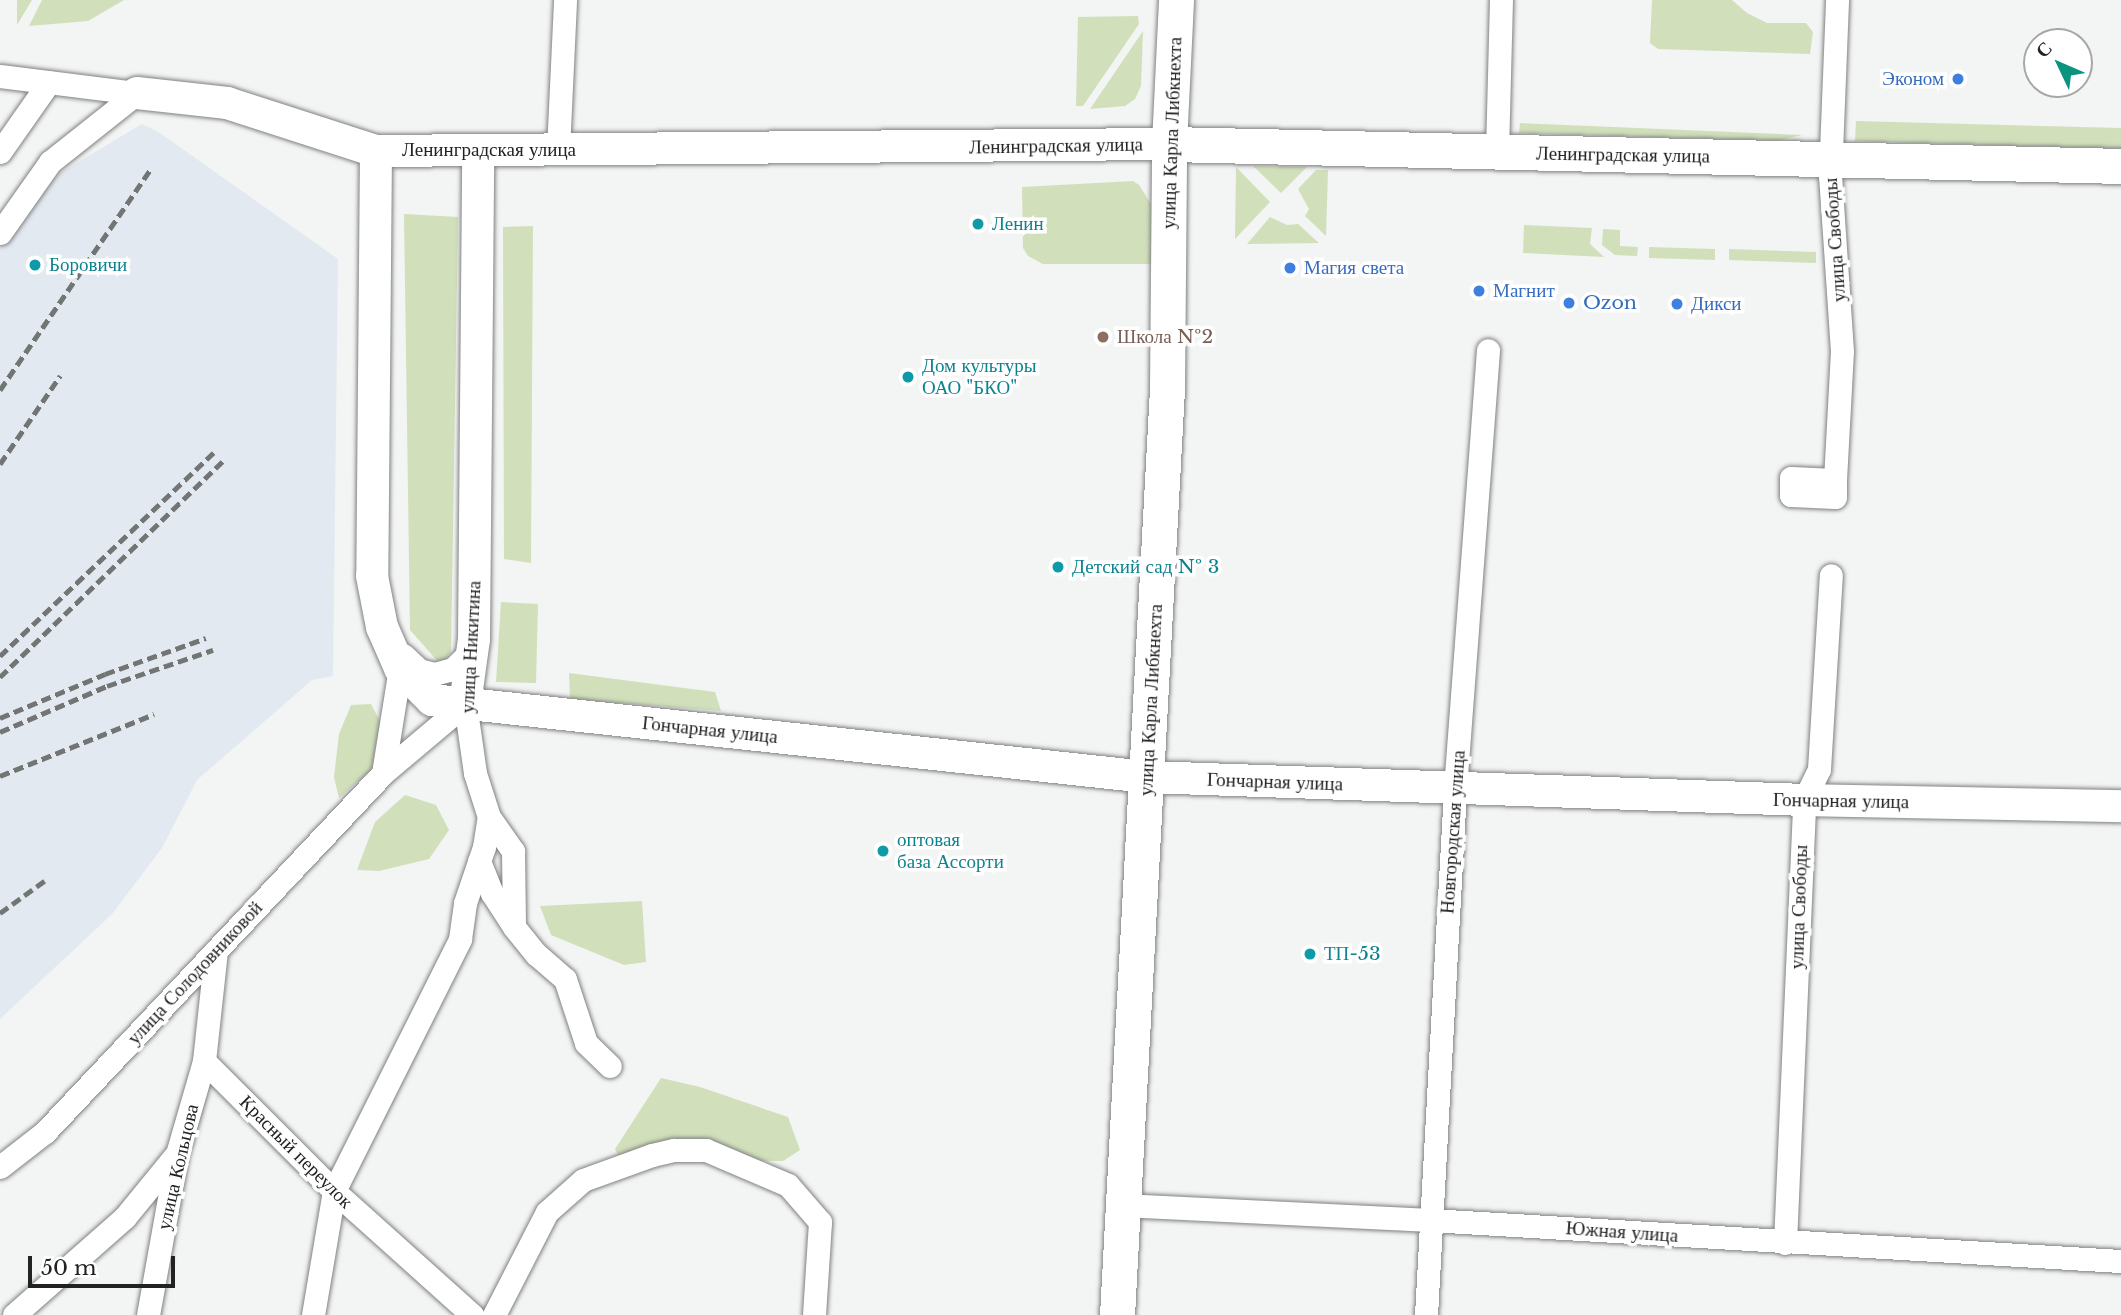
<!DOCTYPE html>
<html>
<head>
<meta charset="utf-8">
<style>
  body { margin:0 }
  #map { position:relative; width:2121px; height:1315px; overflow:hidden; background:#f3f4f4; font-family:"Libre Baskerville",serif }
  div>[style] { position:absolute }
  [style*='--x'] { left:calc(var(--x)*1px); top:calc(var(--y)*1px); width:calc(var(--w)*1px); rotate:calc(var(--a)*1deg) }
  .built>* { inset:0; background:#e3e9f0 }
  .green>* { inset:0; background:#d1e0bb }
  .roads { filter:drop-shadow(0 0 2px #818182) drop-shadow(0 0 2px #818182) }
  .street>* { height:23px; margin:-11.5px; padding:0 11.5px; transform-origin:11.5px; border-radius:11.5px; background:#fff }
  .secondary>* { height:32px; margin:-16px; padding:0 16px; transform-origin:16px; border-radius:16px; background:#fff }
  .primary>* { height:35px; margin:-17.5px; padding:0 17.5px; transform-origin:17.5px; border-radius:17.5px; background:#fff }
  .rail>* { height:5px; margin-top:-2.5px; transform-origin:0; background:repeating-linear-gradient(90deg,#737474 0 10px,transparent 0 15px) }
  .dots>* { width:19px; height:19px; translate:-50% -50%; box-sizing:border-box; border:4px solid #fff; border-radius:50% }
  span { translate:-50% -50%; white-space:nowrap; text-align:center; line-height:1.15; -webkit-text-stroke:7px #fff; paint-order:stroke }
  .shop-label { font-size:19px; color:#366cbe }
  .right { translate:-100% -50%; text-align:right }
  .left { translate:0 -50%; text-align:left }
  .street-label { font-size:19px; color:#212222 }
  .culture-label { font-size:19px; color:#0d838f }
  .education-label { font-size:19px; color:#785e54 }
  .north { position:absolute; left:2023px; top:28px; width:70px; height:70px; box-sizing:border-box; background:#fff; border:2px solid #a6a7a7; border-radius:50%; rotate:314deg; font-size:19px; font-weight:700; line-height:28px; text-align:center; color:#212222 }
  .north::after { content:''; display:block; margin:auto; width:24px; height:32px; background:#099480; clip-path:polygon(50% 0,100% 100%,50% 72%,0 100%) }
  .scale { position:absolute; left:28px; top:1256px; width:147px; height:32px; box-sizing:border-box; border:4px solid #212222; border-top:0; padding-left:9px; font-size:21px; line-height:24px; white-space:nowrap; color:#212222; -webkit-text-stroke:5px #fff; paint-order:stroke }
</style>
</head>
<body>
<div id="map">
  <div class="built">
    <div style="clip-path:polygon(142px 124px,160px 133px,338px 259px,333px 676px,312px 680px,197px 780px,162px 848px,112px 914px,0 1019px,0 249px,43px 183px)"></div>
  </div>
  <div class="green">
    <div style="clip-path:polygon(17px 0,32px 0,17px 25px)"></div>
    <div style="clip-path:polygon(42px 0,124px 0,88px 21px,29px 26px)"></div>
    <div style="clip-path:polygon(1652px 0,1732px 0,1747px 13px,1767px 23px,1806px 23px,1813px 32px,1810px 54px,1658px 49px,1650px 43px)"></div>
    <div style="clip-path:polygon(1138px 16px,1139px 24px,1083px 106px,1076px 106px,1078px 17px)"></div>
    <div style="clip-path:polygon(1143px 31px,1141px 86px,1135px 99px,1125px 106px,1090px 109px)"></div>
    <div style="clip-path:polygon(1856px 121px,2121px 128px,2121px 149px,1855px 141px)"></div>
    <div style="clip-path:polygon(1520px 123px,1802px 135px,1777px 141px,1519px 133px)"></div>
    <div style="clip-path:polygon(1253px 166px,1307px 167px,1281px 193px)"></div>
    <div style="clip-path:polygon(1236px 167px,1270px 202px,1235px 239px)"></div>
    <div style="clip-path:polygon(1316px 170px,1328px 170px,1326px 236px,1305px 216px,1309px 209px,1298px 189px)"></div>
    <div style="clip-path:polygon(1133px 181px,1139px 185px,1153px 207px,1151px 264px,1043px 264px,1028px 256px,1023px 248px,1022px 187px)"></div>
    <div style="clip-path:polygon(404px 214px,458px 217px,451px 652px,440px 664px,410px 630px)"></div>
    <div style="clip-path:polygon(1270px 217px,1287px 225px,1298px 224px,1319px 243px,1247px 244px)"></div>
    <div style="clip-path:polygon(1524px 225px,1592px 228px,1590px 244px,1604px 257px,1523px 253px)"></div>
    <div style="clip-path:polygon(533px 226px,531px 563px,504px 559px,503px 227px)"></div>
    <div style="clip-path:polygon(1603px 229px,1620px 230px,1620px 246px,1638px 247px,1637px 256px,1615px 255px,1602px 245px)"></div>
    <div style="clip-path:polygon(1649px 247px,1715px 249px,1715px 260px,1649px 258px)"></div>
    <div style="clip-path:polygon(1729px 249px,1816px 252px,1816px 263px,1729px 260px)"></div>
    <div style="clip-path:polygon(501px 602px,538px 604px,536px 683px,496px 682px)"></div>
    <div style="clip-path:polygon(569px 673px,715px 692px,721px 711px,570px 699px)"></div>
    <div style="clip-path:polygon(371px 704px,385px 731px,373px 768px,339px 798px,334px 777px,339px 734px,351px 705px)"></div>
    <div style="clip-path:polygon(405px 795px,436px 805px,449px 830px,429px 859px,379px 871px,357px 870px,375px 822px)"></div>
    <div style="clip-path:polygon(642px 901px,646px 962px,624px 965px,551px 935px,540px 906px)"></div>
    <div style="clip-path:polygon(661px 1078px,700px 1087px,788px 1117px,800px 1150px,783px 1161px,621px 1160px,615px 1149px)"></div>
  </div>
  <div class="roads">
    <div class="street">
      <div style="--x:0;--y:76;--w:138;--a:7.1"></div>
      <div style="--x:558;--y:150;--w:150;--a:-87.3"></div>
      <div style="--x:0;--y:152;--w:85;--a:-55"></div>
      <div style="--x:1497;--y:152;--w:152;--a:-88.5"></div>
      <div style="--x:0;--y:233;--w:87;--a:-54.8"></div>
      <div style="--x:50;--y:162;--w:111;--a:-38.4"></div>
      <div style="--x:1835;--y:480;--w:17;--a:90"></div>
      <div style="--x:1835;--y:497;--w:44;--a:-177.4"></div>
      <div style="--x:1791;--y:495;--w:17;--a:-90"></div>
      <div style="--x:1791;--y:478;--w:44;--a:2.6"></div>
      <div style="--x:1835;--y:480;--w:129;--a:-86.9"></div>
      <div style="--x:1842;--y:351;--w:175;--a:-93.9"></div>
      <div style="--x:1830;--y:176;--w:176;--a:-87.7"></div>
      <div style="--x:403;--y:655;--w:22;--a:43"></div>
      <div style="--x:419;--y:670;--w:16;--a:15"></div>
      <div style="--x:434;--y:674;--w:20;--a:-15"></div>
      <div style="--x:453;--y:669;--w:18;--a:-45"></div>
      <div style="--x:466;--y:656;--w:13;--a:-61"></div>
      <div style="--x:383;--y:773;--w:106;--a:-80.8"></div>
      <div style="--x:489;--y:817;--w:42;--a:54.8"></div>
      <div style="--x:513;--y:851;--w:73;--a:89.2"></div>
      <div style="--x:479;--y:861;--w:35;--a:68"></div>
      <div style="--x:492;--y:893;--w:40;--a:57.1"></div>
      <div style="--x:514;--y:927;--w:35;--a:51"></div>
      <div style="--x:536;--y:954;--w:38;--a:41"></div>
      <div style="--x:565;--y:979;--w:67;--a:71.8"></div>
      <div style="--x:586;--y:1043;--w:33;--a:44"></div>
      <div style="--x:204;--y:1061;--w:184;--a:45"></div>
      <div style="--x:334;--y:1191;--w:186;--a:41.9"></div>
      <div style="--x:0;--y:1167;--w:57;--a:-37.9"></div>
      <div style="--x:45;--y:1132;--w:493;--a:-46.7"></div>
      <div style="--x:383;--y:773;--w:107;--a:-40.1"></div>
      <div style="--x:1123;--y:1205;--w:307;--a:2.8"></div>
      <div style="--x:1430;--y:1220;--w:692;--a:3.4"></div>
      <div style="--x:1785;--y:1243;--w:443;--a:-87.5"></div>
      <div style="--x:1804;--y:800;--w:34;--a:-64"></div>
      <div style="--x:1819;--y:769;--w:194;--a:-86.5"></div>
      <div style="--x:14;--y:1315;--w:148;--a:-41.4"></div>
      <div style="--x:125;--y:1217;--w:79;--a:-50.7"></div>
      <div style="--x:148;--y:1315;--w:164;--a:-79.8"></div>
      <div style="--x:177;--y:1154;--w:97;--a:-73.8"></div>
      <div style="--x:204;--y:1061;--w:111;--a:-83.8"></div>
      <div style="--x:313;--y:1315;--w:126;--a:-80.4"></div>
      <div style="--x:334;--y:1191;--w:282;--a:-63.4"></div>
      <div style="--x:460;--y:939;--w:36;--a:-82"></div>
      <div style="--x:465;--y:903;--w:59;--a:-71.3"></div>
      <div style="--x:484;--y:847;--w:30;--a:-81"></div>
      <div style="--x:489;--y:817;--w:46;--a:-107.7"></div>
      <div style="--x:475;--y:773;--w:70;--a:-98.2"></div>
      <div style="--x:494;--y:1315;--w:116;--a:-62.8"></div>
      <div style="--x:547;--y:1212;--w:48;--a:-41.6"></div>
      <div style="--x:583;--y:1180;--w:73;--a:-19.9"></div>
      <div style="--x:652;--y:1155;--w:23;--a:-13"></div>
      <div style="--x:674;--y:1150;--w:32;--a:0"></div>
      <div style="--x:706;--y:1150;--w:89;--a:23.1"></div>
      <div style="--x:788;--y:1185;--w:49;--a:49.1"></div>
      <div style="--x:820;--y:1222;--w:93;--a:93.7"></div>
      <div style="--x:1426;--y:1315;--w:527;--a:-86.84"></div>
      <div style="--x:1455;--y:789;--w:440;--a:-85.7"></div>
    </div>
    <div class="secondary">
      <div style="--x:137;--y:93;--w:91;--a:6.3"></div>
      <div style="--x:227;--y:103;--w:157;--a:17.9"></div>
      <div style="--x:376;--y:151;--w:793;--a:-0.51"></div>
      <div style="--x:376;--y:151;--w:425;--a:90.5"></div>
      <div style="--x:372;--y:576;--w:52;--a:78.9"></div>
      <div style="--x:382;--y:627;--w:45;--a:66.3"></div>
      <div style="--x:400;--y:668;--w:45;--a:45"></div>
      <div style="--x:432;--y:700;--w:719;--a:6.15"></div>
      <div style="--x:1147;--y:777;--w:657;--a:2"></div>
      <div style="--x:1804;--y:800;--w:317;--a:1.1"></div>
      <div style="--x:465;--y:704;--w:66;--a:-82.1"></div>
      <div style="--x:474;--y:639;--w:488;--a:-89.5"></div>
    </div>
    <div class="primary">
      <div style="--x:1169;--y:144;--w:952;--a:1.32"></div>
      <div style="--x:1117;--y:1315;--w:928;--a:-86.91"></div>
      <div style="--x:1167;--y:388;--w:244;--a:-89.5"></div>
      <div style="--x:1169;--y:144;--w:144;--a:-87.2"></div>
    </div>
  </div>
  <div class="rail">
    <div style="--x:0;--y:390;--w:268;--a:-55.7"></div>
    <div style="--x:0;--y:464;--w:107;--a:-55.7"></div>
    <div style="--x:0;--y:656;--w:298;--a:-43.6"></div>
    <div style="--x:0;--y:677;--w:313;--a:-44.1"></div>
    <div style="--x:0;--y:718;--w:114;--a:-22.7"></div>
    <div style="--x:105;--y:674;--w:107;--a:-19.6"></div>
    <div style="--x:0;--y:732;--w:116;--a:-23.3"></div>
    <div style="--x:107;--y:686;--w:112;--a:-18.8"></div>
    <div style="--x:0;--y:776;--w:166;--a:-21.9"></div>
    <div style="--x:0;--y:913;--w:58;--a:-35.9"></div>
  </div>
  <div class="dots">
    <div style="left:1958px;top:79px;background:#3f7fe0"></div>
    <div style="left:978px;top:224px;background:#0f9aa8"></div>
    <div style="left:35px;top:265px;background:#0f9aa8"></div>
    <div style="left:1290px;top:268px;background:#3f7fe0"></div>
    <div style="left:1479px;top:291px;background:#3f7fe0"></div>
    <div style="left:1569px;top:303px;background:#3f7fe0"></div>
    <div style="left:1677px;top:304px;background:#3f7fe0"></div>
    <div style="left:1103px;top:337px;background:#8d6e63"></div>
    <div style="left:908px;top:377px;background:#0f9aa8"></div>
    <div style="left:1058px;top:567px;background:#0f9aa8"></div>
    <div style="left:883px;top:851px;background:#0f9aa8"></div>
    <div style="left:1310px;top:954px;background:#0f9aa8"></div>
  </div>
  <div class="shop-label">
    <span class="right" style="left:1944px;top:79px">Эконом</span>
    <span class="left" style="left:1304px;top:268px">Магия света</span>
    <span class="left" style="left:1493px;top:291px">Магнит</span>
    <span class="left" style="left:1583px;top:303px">Ozon</span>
    <span class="left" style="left:1691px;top:304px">Дикси</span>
  </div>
  <div class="street-label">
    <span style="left:1172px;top:133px;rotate:-88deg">улица Карла Либкнехта</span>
    <span style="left:1056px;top:146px;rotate:-1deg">Ленинградская улица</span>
    <span style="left:489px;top:150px">Ленинградская улица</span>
    <span style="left:1623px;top:155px;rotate:1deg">Ленинградская улица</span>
    <span style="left:1835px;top:240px;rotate:-94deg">улица Свободы</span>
    <span style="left:471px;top:647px;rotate:-87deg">улица Никитина</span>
    <span style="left:1151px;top:700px;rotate:-87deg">улица Карла Либкнехта</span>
    <span style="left:710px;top:730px;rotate:6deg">Гончарная улица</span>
    <span style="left:1275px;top:782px;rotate:2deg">Гончарная улица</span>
    <span style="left:1841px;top:801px;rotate:1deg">Гончарная улица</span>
    <span style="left:1453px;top:832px;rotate:-86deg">Новгородская улица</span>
    <span style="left:1799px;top:907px;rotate:-88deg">улица Свободы</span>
    <span style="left:195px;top:973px;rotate:-47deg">улица Солодовниковой</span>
    <span style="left:296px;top:1152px;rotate:45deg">Красный переулок</span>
    <span style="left:178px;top:1167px;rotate:-77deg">улица Кольцова</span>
    <span style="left:1622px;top:1232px;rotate:4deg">Южная улица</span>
  </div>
  <div class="culture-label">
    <span class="left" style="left:992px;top:224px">Ленин</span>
    <span class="left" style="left:49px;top:265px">Боровичи</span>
    <span class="left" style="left:922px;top:377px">Дом культуры<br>ОАО "БКО"</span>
    <span class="left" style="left:1072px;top:567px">Детский сад № 3</span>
    <span class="left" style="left:897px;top:851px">оптовая<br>база Ассорти</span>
    <span class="left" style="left:1324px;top:954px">ТП-53</span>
  </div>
  <div class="education-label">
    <span class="left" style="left:1117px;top:337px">Школа №2</span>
  </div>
  <div class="north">С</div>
  <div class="scale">50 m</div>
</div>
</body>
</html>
